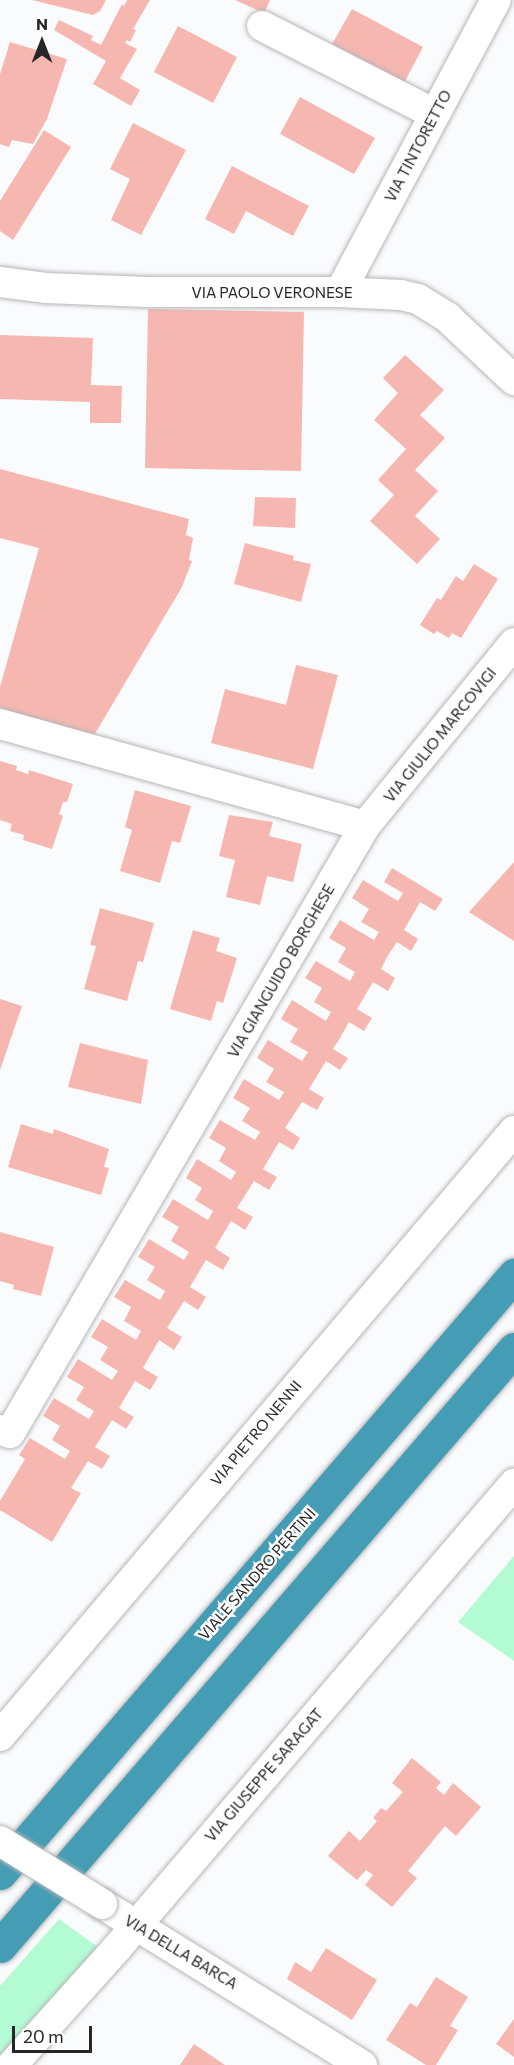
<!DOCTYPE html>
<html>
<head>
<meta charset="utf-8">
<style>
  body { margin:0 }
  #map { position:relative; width:514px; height:2065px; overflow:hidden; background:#fafbfd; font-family:Commissioner,sans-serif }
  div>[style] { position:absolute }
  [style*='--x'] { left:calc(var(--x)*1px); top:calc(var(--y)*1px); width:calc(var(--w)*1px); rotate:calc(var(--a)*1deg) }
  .green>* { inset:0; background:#b3fcd3 }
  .building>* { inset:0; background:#f6b7b1 }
  .roads { filter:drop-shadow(0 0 2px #b5b6b8) drop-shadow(0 0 2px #b5b6b8) }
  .minor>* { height:30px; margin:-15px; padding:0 15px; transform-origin:15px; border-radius:15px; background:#fff }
  .highway>* { height:33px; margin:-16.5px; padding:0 16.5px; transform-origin:16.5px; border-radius:16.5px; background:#449cb5 }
  .bridges { filter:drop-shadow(0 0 2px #b5b6b8) drop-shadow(0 0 2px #b5b6b8) }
  .minor-bridge>* { height:30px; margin:-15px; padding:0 15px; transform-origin:15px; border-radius:15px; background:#fff }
  span { translate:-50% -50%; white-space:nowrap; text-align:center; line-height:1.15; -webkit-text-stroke:5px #fff; paint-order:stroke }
  .street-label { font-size:15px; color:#262627 }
  .north { position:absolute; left:12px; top:12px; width:60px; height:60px; -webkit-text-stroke:4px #fff; paint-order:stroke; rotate:0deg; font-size:16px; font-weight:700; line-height:24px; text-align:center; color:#262627 }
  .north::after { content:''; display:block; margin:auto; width:21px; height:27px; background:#262627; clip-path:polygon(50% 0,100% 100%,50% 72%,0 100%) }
  .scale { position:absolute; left:12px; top:2026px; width:80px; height:27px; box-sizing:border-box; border:3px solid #262627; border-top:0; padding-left:8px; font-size:18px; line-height:21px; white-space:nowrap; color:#262627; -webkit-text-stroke:4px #fff; paint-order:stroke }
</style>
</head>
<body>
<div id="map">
  <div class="green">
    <div style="clip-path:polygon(514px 1556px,514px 1661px,458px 1622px)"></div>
    <div style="clip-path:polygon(59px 1919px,98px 1947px,0 2059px,0 1986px)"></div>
  </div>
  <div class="building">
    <div style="clip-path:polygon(32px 0,106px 0,100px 11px,93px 15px)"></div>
    <div style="clip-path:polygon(127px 0,150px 0,133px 29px,136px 30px,130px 42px,127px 40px,125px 43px,137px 49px,120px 78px,140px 90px,131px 106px,93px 84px,106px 61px,54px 30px,59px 20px,93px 36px,91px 40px,101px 45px,122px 4px,124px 6px)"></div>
    <div style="clip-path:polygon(235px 0,270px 0,264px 13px)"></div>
    <div style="clip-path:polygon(352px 9px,423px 47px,404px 83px,332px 44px)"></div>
    <div style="clip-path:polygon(178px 26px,237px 57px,213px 103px,154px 72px)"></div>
    <div style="clip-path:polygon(10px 42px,67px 59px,47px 119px,33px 144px,12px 140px,9px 147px,0 144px,0 74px)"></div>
    <div style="clip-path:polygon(300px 97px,375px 138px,354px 174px,280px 134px)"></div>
    <div style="clip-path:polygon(133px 123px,186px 150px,141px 235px,111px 220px,130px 179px,110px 169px)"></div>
    <div style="clip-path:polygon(44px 130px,71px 147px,13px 240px,0 231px,0 201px)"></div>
    <div style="clip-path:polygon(232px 166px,309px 206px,293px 236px,246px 211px,234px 234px,205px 219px)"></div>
    <div style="clip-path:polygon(148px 309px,304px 312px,301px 471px,145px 468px)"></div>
    <div style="clip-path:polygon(0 335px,93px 338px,91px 385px,122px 386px,121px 423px,90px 423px,90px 402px,0 399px)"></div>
    <div style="clip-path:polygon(405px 355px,444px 390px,420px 415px,445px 438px,415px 470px,438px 491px,415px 516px,440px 539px,417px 564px,370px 521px,394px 495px,378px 480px,406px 449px,374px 420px,398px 393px,383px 378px)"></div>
    <div style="clip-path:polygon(0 469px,189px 519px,186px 535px,193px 538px,189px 560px,192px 561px,182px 587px,93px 737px,0 712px,0 687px,39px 548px,0 538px)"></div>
    <div style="clip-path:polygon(255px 497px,296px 498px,295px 528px,253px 526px)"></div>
    <div style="clip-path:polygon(245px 543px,294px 556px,293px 560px,311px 564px,301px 602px,234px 584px)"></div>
    <div style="clip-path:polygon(474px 564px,498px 579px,461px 638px,452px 633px,449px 638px,437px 631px,434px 634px,420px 625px,437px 598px,441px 600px,456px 576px,463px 581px)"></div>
    <div style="clip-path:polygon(296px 665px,338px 675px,313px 769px,211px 743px,225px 689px,286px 705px)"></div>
    <div style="clip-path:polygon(0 761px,17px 766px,16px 770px,28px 774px,29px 770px,73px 784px,67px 802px,63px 802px,59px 814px,63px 816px,52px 849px,23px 840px,24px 835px,10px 831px,12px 824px,0 820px)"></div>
    <div style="clip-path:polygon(135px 790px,191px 806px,180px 843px,172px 841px,160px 883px,120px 871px,132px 830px,125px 827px)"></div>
    <div style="clip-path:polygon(229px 815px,273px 822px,269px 836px,302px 844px,293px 882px,267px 876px,260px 905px,226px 897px,235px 860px,219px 856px)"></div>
    <div style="clip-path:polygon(514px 862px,514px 941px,469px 912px)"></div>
    <div style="clip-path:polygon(392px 868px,443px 899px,435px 911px,420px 902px,404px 930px,418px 939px,411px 951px,397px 942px,387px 957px,381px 969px,395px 978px,388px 991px,373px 982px,357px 1009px,372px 1018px,364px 1031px,349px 1022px,340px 1038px,333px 1049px,348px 1058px,340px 1070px,326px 1061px,309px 1089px,324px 1098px,317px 1110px,302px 1102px,285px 1128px,300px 1138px,293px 1150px,279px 1142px,263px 1169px,277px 1177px,269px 1190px,254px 1181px,244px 1197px,237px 1208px,253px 1217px,245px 1230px,231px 1221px,215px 1248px,230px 1258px,223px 1270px,206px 1260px,190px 1287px,206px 1297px,198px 1310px,184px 1301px,167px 1328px,182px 1337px,174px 1350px,159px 1340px,143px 1368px,158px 1377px,150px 1390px,135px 1381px,119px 1408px,134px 1417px,126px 1429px,112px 1420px,95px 1447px,110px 1456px,102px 1469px,88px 1461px,71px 1488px,81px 1493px,52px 1542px,0 1510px,0 1501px,25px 1459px,19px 1455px,30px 1438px,65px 1459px,70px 1451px,52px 1440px,60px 1426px,43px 1416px,54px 1398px,89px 1419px,94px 1411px,76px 1400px,84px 1387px,67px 1377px,78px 1359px,112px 1380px,118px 1371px,100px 1360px,108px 1347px,91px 1337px,102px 1319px,136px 1340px,141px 1331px,124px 1321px,131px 1307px,114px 1297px,125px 1280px,160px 1300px,165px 1291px,147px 1280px,155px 1267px,138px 1257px,149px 1239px,184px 1260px,189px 1252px,171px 1241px,179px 1227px,162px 1217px,173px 1199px,208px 1220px,213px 1211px,195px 1200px,202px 1188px,186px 1178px,197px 1159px,231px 1180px,236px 1172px,219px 1161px,226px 1148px,209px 1138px,220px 1120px,255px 1140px,260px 1132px,242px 1121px,250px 1108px,233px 1098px,244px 1079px,279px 1100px,284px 1092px,266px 1082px,274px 1069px,257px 1058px,268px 1040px,302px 1061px,308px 1052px,290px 1042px,298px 1029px,281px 1019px,292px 1000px,326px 1021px,331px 1012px,314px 1002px,322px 988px,305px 978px,316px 961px,350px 981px,355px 972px,338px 962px,346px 948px,329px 938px,340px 920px,374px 940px,379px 932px,361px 922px,369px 909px,352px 898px,363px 880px,398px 901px,403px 893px,384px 882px)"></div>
    <div style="clip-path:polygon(100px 908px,154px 923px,143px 962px,138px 961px,127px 1001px,84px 989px,96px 946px,90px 945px)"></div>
    <div style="clip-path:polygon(193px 930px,220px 938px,216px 951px,237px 958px,223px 1003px,217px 1001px,211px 1021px,170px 1009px)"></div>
    <div style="clip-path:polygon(0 999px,22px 1006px,0 1070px)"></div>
    <div style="clip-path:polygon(80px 1043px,148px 1060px,141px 1104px,68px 1087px)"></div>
    <div style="clip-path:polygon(21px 1124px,53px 1134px,54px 1129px,109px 1149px,104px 1167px,109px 1168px,101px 1195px,8px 1167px)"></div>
    <div style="clip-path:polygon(0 1232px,54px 1247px,41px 1296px,13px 1289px,14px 1285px,0 1281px)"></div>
    <div style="clip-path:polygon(412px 1758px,441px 1782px,436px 1788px,444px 1795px,453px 1783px,481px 1807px,456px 1836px,445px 1826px,408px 1871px,417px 1878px,392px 1907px,365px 1885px,373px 1875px,366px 1870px,357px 1880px,328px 1856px,349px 1831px,360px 1841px,377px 1821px,373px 1818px,381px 1808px,386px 1811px,403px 1792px,392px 1783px)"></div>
    <div style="clip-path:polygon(326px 1948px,377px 1980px,352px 2020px,287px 1979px,295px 1962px,311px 1972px)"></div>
    <div style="clip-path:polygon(436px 1977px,468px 1997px,450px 2026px,458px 2030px,436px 2065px,426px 2065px,386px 2040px,410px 2003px,417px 2007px)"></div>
    <div style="clip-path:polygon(514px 2019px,514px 2057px,496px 2044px)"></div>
    <div style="clip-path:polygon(194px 2044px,225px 2065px,180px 2065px)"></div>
  </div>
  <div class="roads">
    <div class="minor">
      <div style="--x:262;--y:26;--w:194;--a:27"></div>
      <div style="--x:0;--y:282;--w:46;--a:7.4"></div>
      <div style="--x:46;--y:288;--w:101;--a:2.3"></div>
      <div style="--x:147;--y:292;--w:193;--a:0"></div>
      <div style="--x:340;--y:292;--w:61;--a:2.8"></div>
      <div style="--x:401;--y:295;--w:17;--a:13"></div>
      <div style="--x:418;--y:299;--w:36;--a:32"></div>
      <div style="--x:448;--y:318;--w:91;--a:43.2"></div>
      <div style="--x:340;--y:292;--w:331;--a:-61.9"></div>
      <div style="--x:0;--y:724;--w:379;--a:15.6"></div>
      <div style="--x:0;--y:1430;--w:10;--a:17"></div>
      <div style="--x:10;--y:1433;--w:703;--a:-59.68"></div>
      <div style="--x:365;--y:826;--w:236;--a:-50.8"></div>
      <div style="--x:0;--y:1736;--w:794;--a:-49.65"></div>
      <div style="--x:102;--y:1904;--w:306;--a:31.8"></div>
      <div style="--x:12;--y:2065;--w:157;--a:-48.1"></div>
      <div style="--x:117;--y:1948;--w:611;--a:-49.45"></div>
    </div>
    <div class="highway">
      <div style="--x:0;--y:1873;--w:789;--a:-49.32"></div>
      <div style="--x:0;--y:1946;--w:788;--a:-49.27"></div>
    </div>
  </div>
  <div class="bridges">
    <div class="minor-bridge">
      <div style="--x:0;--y:1841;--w:120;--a:31.7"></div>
    </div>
  </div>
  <div class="street-label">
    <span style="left:418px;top:146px;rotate:-62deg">VIA TINTORETTO</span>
    <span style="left:272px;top:293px">VIA PAOLO VERONESE</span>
    <span style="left:440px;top:735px;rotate:-51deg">VIA GIULIO MARCOVIGI</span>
    <span style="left:281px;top:971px;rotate:-60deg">VIA GIANGUIDO BORGHESE</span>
    <span style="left:256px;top:1433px;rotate:-50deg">VIA PIETRO NENNI</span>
    <span style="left:257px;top:1574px;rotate:-49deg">VIALE SANDRO PERTINI</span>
    <span style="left:264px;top:1775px;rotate:-49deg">VIA GIUSEPPE SARAGAT</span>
    <span style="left:181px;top:1952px;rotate:31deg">VIA DELLA BARCA</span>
  </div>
  <div class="north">N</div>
  <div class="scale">20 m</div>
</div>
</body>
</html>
